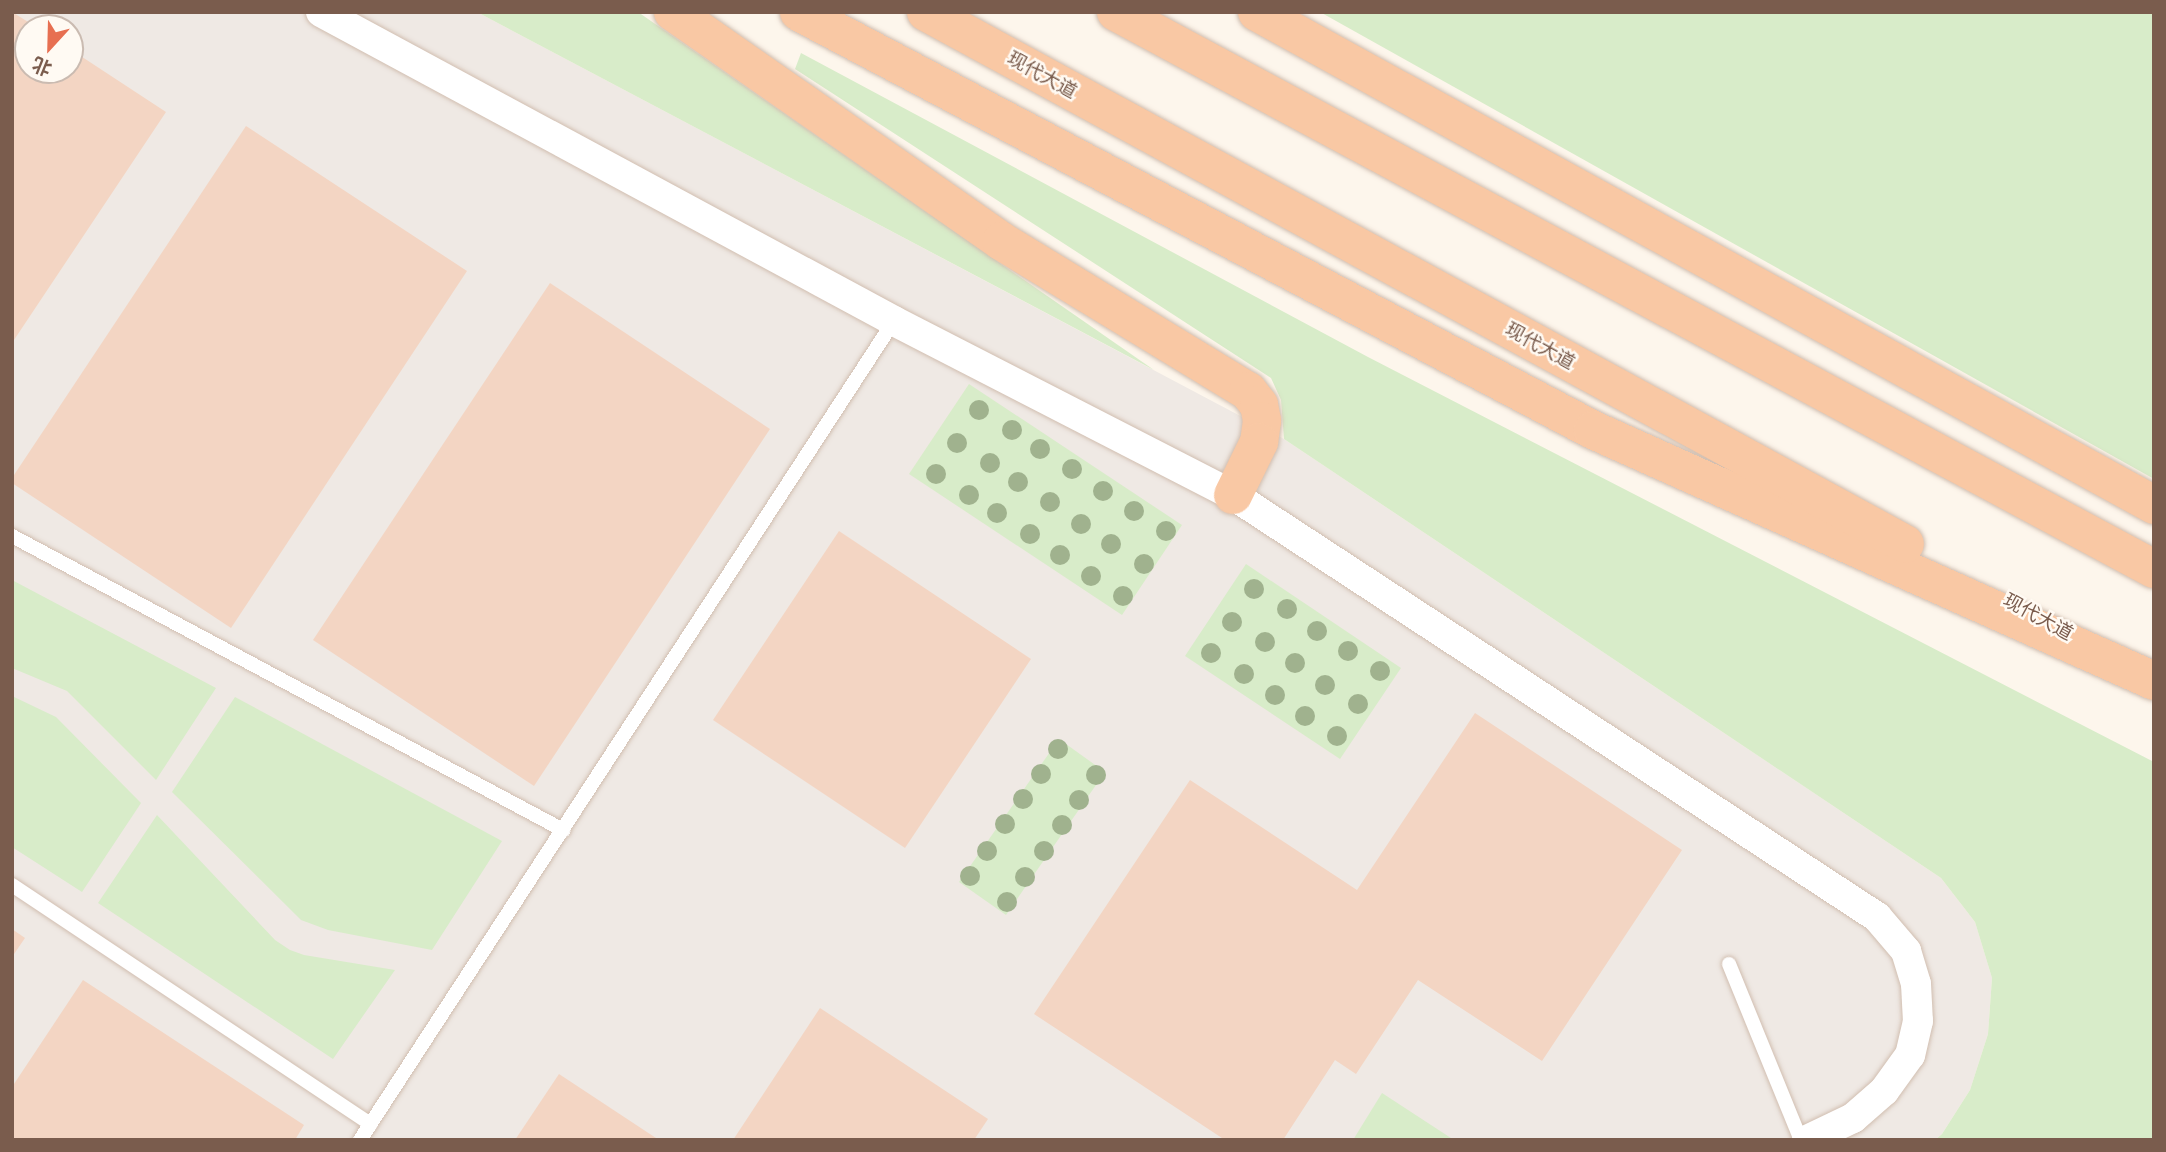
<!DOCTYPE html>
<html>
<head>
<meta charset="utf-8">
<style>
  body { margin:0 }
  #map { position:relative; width:2166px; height:1152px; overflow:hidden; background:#fdf6ec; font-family:Quicksand,"Noto Sans SC",sans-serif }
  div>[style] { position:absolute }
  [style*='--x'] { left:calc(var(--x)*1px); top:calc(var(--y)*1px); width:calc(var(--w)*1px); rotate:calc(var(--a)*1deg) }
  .industrial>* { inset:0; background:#efe9e4 }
  .green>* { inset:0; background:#d8ecc9 }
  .building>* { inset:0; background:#f3d5c3 }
  .roads { filter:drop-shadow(0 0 2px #d1beb0) drop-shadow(0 0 2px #d1beb0) }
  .service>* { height:14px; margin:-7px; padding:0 7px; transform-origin:7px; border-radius:7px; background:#fff }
  .minor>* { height:30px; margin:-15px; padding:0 15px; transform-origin:15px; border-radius:15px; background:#fff }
  .trunk>* { height:38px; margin:-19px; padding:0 19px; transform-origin:19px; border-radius:19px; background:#f9c8a4 }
  .trees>* { width:20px; height:20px; margin:-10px; border-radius:50%; background:#a0b28e }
  span { translate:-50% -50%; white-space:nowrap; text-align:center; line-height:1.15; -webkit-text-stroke:5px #fffaf3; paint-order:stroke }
  .street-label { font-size:19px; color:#7a5c4d }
  .frame { position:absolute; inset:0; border:14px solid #7a5c4d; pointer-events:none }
  .north { position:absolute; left:14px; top:14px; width:70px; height:70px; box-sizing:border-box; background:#fffaf3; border:2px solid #cabbb1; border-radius:50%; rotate:202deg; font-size:19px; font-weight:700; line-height:28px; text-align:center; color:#7a5c4d }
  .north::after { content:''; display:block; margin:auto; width:24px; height:32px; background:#e76f51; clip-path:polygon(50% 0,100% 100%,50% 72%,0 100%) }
</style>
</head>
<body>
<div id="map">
  <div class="industrial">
    <div style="clip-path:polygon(evenodd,12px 12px,477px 12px,1284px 439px,1941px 878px,1975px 922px,1992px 978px,1988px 1034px,1970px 1090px,1942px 1134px,1935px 1140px,12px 1140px,12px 12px,28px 28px,70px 28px,70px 70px,28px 70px,28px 28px)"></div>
  </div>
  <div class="green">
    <div style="clip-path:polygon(477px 12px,638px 12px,1154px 370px)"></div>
    <div style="clip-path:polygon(1320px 12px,2154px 12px,2154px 479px)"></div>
    <div style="clip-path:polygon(801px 53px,1368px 357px,2154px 762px,2154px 1140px,1935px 1140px,1942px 1134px,1970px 1090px,1988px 1034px,1992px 978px,1975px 922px,1941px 878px,1284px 439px,1281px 400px,1271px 378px,795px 69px)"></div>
    <div style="clip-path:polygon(969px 384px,1182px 525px,1122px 615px,909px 474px)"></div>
    <div style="clip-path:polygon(1246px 564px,1401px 668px,1340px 759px,1185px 656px)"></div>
    <div style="clip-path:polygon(12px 580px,216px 688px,156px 780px,67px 691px,12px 668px)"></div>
    <div style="clip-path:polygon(12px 696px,56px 717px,141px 803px,82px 892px,12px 847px)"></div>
    <div style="clip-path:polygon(235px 697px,502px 841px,432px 950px,328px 930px,301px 920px,172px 792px)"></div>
    <div style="clip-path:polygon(1059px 739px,1105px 772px,1006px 915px,959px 882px)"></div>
    <div style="clip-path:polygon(157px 815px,275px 940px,290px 950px,304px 955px,395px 970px,333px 1059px,98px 903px)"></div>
    <div style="clip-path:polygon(1382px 1093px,1454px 1140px,1353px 1140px)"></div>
  </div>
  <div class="building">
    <div style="clip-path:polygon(12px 12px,38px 28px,28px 28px,28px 70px,70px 70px,70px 49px,166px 112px,12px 343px)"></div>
    <div style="clip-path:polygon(246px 126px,467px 271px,231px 628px,12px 483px,12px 478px)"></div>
    <div style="clip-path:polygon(550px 283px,770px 429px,534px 786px,313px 640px)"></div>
    <div style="clip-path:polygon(839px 531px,1031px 659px,905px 848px,713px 720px)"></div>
    <div style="clip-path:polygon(1475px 713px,1682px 850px,1542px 1061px,1418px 980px,1356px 1074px,1335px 1060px,1283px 1140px,1225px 1140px,1034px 1014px,1190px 780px,1357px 890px)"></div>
    <div style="clip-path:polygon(12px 929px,25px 938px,12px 957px)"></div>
    <div style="clip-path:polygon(83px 980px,304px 1125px,295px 1140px,12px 1140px,12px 1087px)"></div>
    <div style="clip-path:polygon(820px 1008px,988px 1119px,974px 1140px,733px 1140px)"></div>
    <div style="clip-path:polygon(559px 1074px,659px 1140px,515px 1140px)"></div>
  </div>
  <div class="roads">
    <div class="service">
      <div style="--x:12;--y:536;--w:625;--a:28.08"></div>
      <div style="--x:12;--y:885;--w:431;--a:33.7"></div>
      <div style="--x:1729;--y:964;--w:190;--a:67.8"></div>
      <div style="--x:360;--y:1140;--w:978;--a:-56.9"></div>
    </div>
    <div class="minor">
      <div style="--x:321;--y:12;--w:651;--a:28.34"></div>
      <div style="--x:894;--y:321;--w:381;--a:27.2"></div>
      <div style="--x:1233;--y:495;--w:770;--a:33.24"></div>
      <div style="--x:1877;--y:917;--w:45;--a:49.5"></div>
      <div style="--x:1906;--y:951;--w:34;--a:73"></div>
      <div style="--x:1916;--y:984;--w:37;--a:87"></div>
      <div style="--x:1918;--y:1021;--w:35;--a:103"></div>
      <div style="--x:1910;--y:1055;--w:44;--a:125.8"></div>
      <div style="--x:1884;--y:1091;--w:41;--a:138.9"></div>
      <div style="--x:1853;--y:1118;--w:51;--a:154.4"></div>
    </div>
    <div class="trunk">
      <div style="--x:673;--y:12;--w:400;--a:34.9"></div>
      <div style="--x:1001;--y:241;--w:289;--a:31.3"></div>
      <div style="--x:1248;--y:391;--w:18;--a:52"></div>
      <div style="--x:1259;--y:405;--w:16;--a:79"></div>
      <div style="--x:1262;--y:421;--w:21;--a:98"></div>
      <div style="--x:1259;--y:442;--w:59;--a:116.1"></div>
      <div style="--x:799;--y:12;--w:897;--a:27.76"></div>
      <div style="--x:1593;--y:430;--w:615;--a:24.1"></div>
      <div style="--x:926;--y:12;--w:1114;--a:28.52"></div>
      <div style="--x:1116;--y:12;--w:1178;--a:28.22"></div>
      <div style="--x:1257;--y:12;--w:1024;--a:28.79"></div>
    </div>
  </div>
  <div class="trees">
    <div style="left:979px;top:410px"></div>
    <div style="left:1012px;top:430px"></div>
    <div style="left:957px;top:443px"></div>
    <div style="left:1040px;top:449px"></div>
    <div style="left:990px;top:463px"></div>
    <div style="left:1072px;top:469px"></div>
    <div style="left:936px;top:474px"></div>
    <div style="left:1018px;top:482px"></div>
    <div style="left:1103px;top:491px"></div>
    <div style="left:969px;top:495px"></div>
    <div style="left:1050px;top:502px"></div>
    <div style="left:1134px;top:511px"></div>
    <div style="left:997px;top:513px"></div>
    <div style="left:1081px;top:524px"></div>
    <div style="left:1166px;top:531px"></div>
    <div style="left:1030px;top:534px"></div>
    <div style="left:1111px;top:544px"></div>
    <div style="left:1060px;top:555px"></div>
    <div style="left:1144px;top:564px"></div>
    <div style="left:1091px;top:576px"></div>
    <div style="left:1254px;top:589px"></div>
    <div style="left:1123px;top:596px"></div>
    <div style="left:1287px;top:609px"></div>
    <div style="left:1232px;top:622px"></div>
    <div style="left:1317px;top:631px"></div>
    <div style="left:1265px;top:642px"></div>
    <div style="left:1348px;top:651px"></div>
    <div style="left:1211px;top:653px"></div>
    <div style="left:1295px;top:663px"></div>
    <div style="left:1380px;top:671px"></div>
    <div style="left:1244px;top:674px"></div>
    <div style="left:1325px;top:685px"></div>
    <div style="left:1275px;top:695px"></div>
    <div style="left:1358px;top:704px"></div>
    <div style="left:1305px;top:716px"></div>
    <div style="left:1337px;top:736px"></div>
    <div style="left:1058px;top:749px"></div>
    <div style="left:1041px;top:774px"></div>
    <div style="left:1096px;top:775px"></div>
    <div style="left:1023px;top:799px"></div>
    <div style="left:1079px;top:800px"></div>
    <div style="left:1005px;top:824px"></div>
    <div style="left:1062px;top:825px"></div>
    <div style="left:987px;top:851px"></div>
    <div style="left:1044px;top:851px"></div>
    <div style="left:970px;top:876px"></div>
    <div style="left:1025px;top:877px"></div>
    <div style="left:1007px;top:902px"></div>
  </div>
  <div class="street-label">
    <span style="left:1042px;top:75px;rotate:29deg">现代大道</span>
    <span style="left:1540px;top:346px;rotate:29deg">现代大道</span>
    <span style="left:2038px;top:617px;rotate:29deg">现代大道</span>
  </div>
  <div class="frame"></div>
  <div class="north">北</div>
</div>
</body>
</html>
